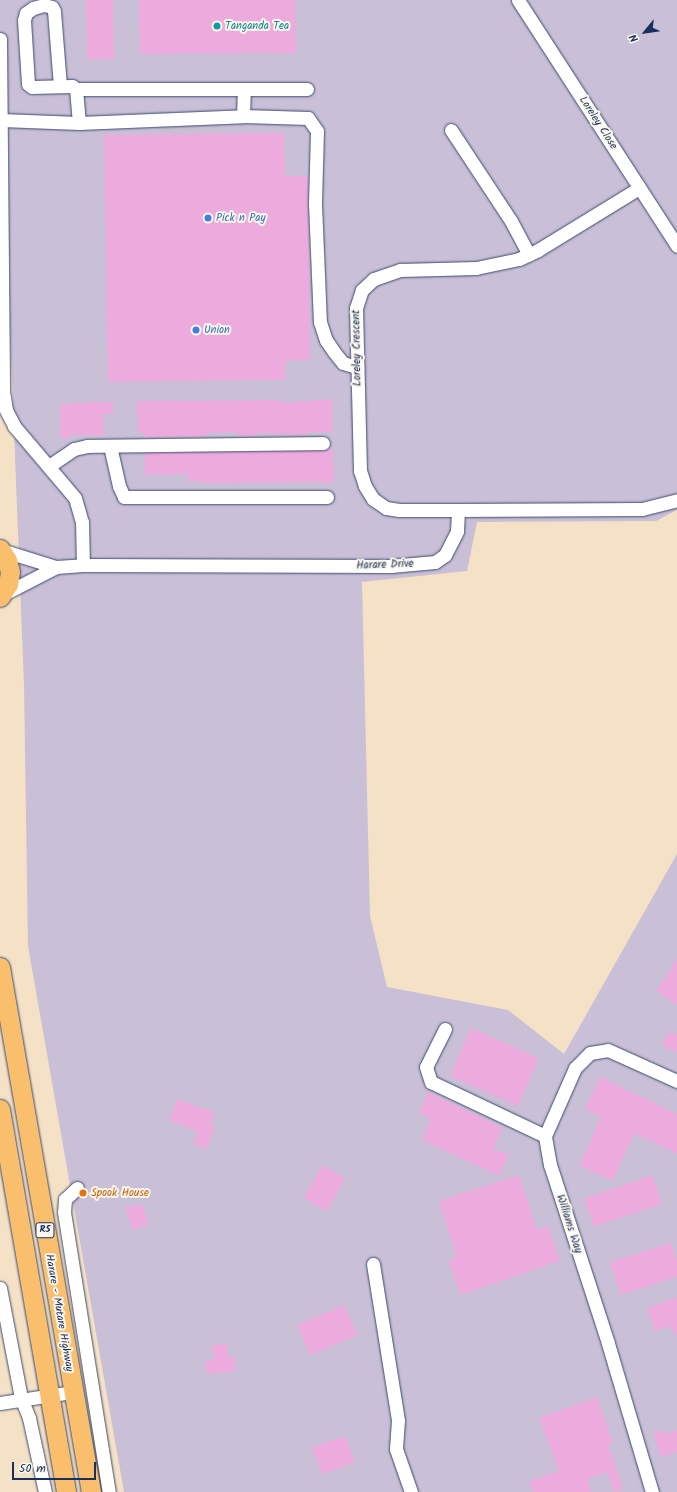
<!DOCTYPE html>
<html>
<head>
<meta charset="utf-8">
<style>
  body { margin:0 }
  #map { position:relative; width:677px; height:1492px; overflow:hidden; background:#f4e1c6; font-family:Kalam,sans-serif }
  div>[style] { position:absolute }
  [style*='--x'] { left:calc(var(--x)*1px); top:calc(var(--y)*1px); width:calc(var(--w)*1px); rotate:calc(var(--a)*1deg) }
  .industrial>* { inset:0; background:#c9bfd7 }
  .building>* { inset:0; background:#ecaadd }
  .roads { filter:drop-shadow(0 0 1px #3c4a6e) drop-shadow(0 0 1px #3c4a6e) }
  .minor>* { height:13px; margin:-6.5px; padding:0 6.5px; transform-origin:6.5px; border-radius:6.5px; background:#fff }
  .highway>* { height:19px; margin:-9.5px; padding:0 9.5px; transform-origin:9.5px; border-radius:9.5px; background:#f9bf6d }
  .dots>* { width:11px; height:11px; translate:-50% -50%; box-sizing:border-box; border:2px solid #fbf7ec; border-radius:50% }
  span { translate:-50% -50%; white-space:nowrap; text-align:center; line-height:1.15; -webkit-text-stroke:4px #fbf7ec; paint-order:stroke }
  .shield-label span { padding:1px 3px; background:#fbf7ec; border:1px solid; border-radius:3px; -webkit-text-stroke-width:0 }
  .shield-label { font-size:10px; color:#1b2f5e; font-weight:700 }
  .culture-label { font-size:11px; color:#0d838f }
  .left { translate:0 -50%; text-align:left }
  .street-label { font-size:11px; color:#1b2f5e }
  .shop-label { font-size:11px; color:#366cbe }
  .food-label { font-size:11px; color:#c56008 }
  .north { position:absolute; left:625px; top:12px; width:40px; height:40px; -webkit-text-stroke:3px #fbf7ec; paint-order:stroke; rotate:241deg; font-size:11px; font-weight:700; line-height:16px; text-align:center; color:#1b2f5e }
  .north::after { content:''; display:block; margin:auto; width:14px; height:18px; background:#1b2f5e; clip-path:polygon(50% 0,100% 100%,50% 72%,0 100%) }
  .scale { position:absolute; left:12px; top:1462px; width:84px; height:18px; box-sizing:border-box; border:2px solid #1b2f5e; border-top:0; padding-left:5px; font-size:12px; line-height:14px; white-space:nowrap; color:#1b2f5e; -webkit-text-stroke:3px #fbf7ec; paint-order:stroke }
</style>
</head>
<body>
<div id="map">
  <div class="industrial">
    <div style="clip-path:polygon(0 0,677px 0,677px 510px,656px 521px,477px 522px,467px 571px,362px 582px,370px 916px,387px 987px,508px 1010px,564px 1054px,677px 854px,677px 1492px,124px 1492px,28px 946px,24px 684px,0 77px)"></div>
  </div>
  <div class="building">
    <div style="clip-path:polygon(86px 0,113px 0,114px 59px,87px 59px)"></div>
    <div style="clip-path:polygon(139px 0,295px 0,296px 53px,140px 54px)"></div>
    <div style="clip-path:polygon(284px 133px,285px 176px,308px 176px,310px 360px,285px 361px,285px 380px,108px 382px,104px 135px)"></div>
    <div style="clip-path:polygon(332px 399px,332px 432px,307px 432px,307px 435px,256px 433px,255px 436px,238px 436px,238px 432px,207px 433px,207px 436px,145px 437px,144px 433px,138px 433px,137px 401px,281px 400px,281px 403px)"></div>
    <div style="clip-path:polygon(95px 402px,113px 402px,113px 414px,103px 414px,104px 435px,70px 435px,70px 438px,60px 438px,60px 404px)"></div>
    <div style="clip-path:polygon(333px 449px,334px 482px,215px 483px,188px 481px,188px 474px,145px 475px,145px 453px)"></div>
    <div style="clip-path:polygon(677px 959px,677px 1005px,656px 991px)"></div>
    <div style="clip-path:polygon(471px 1028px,539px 1058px,518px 1106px,450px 1076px)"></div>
    <div style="clip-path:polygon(669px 1031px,677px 1035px,677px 1052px,662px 1045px)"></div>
    <div style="clip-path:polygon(600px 1077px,677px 1114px,677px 1154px,634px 1133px,613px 1181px,579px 1166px,601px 1117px,585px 1109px)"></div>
    <div style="clip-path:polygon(428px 1092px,503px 1128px,493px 1149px,509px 1155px,499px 1176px,422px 1140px,431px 1119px,419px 1113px)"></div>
    <div style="clip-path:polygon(177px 1099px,215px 1113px,210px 1125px,215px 1127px,206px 1149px,193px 1144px,198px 1132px,169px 1120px)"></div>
    <div style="clip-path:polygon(322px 1165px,345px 1178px,327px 1211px,304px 1198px)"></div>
    <div style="clip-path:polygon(519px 1175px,537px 1230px,548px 1226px,560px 1261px,461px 1295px,448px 1261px,457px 1258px,439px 1201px)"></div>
    <div style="clip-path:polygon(652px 1175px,662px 1204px,594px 1227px,584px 1199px)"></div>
    <div style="clip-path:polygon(141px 1203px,149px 1224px,133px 1230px,125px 1209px)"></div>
    <div style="clip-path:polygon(671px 1243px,677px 1261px,677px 1277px,621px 1295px,610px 1262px)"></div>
    <div style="clip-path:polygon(677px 1297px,677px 1336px,670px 1326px,655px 1331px,647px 1308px)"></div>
    <div style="clip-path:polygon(344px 1305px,358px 1335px,310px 1355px,297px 1325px)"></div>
    <div style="clip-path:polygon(227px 1344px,228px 1357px,234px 1356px,236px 1371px,207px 1374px,205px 1360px,214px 1359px,212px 1345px)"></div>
    <div style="clip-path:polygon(597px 1397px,613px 1443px,608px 1445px,623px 1489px,614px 1492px,607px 1472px,587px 1479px,591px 1492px,533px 1492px,529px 1481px,559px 1471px,539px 1418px)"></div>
    <div style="clip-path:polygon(664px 1430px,665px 1434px,677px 1430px,677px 1452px,661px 1457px,653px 1433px)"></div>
    <div style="clip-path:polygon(345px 1436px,355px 1462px,322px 1474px,312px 1448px)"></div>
  </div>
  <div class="roads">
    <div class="minor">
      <div style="--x:518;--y:0;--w:293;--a:57.1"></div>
      <div style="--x:0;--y:39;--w:352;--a:89.5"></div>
      <div style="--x:3;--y:391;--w:19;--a:81"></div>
      <div style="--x:6;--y:410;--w:18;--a:63"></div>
      <div style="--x:14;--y:426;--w:94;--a:49.7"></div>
      <div style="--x:75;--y:498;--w:25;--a:74"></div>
      <div style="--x:82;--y:522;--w:43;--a:88.7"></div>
      <div style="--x:60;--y:86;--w:75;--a:-94.6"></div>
      <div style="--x:54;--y:11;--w:4;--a:-117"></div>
      <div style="--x:52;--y:7;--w:8;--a:-166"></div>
      <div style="--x:44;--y:5;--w:11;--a:165"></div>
      <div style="--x:33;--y:8;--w:9;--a:144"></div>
      <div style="--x:26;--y:13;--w:7;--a:106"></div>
      <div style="--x:24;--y:20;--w:64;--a:86.4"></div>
      <div style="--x:28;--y:84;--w:5;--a:37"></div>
      <div style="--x:32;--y:87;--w:40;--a:-1.4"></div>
      <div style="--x:72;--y:86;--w:5;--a:37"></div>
      <div style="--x:76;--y:89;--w:34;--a:85"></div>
      <div style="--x:76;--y:89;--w:231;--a:0"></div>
      <div style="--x:243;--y:116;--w:27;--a:-88"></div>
      <div style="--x:1;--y:120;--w:78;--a:2.2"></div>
      <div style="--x:79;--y:123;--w:164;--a:-2.4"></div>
      <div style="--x:243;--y:116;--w:65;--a:1.8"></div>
      <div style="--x:308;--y:118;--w:16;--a:55"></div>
      <div style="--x:317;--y:131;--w:73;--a:91.6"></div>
      <div style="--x:315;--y:204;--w:118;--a:87.6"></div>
      <div style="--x:320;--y:322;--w:19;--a:72"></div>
      <div style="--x:326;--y:340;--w:14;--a:56"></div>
      <div style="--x:334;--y:352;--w:14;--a:51"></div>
      <div style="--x:343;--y:363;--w:15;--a:16"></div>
      <div style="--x:451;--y:130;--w:109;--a:56.6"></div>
      <div style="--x:511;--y:221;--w:38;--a:62"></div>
      <div style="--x:110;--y:446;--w:41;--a:77.3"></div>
      <div style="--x:119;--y:486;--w:12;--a:66"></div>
      <div style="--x:124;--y:497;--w:203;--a:0"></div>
      <div style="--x:49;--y:466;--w:30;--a:-34"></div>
      <div style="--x:74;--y:449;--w:13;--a:-13"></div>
      <div style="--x:87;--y:446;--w:236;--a:-0.7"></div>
      <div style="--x:458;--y:510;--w:59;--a:180"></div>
      <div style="--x:399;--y:510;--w:13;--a:-171"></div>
      <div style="--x:386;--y:508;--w:16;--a:-145"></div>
      <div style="--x:373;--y:499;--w:15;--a:-122"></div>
      <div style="--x:365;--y:486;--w:16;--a:-108"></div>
      <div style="--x:360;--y:471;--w:163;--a:-91.4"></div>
      <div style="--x:356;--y:308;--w:19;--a:-72"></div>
      <div style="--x:362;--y:290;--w:16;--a:-43"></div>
      <div style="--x:374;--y:279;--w:28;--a:-19"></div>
      <div style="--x:400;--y:270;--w:76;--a:-1.5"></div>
      <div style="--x:476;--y:268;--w:44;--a:-11.8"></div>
      <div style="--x:519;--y:259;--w:21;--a:-25"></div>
      <div style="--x:538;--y:250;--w:119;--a:-31.5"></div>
      <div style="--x:1;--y:550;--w:58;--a:17.2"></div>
      <div style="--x:56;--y:567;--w:27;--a:-4"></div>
      <div style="--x:83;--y:565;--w:308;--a:0.2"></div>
      <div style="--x:391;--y:566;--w:44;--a:-5.2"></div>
      <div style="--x:435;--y:562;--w:12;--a:-35"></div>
      <div style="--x:445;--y:555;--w:27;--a:-63"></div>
      <div style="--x:457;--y:531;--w:21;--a:-87"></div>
      <div style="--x:458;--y:510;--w:184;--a:-0.3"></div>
      <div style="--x:642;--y:509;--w:36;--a:-14"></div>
      <div style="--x:2;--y:595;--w:61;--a:-27.4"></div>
      <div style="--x:445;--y:1029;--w:42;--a:116.6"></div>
      <div style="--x:426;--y:1067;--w:16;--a:72"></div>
      <div style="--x:431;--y:1082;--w:126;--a:25.3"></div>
      <div style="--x:77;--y:1188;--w:16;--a:137"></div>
      <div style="--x:65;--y:1199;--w:13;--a:94"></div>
      <div style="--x:64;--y:1212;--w:284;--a:80.9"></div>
      <div style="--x:373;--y:1264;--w:158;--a:80.9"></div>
      <div style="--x:398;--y:1420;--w:29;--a:94"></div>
      <div style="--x:396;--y:1449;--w:46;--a:70.8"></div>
      <div style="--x:0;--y:1288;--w:112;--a:79.2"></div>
      <div style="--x:21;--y:1398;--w:22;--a:68"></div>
      <div style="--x:29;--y:1418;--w:76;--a:77.8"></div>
      <div style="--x:0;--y:1403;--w:74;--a:-8.6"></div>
      <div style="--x:652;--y:1492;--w:155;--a:-106.5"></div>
      <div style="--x:608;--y:1343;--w:187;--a:-108"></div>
      <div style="--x:550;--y:1165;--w:29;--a:-100"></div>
      <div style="--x:545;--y:1136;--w:74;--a:-66.2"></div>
      <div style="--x:575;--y:1068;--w:21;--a:-45"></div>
      <div style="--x:590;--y:1053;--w:18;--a:-9"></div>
      <div style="--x:608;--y:1050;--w:76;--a:24.2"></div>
    </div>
    <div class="highway">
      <div style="--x:0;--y:549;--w:13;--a:58"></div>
      <div style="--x:7;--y:560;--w:12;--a:76"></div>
      <div style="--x:10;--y:572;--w:12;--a:99"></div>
      <div style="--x:8;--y:584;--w:15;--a:122"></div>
      <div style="--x:0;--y:967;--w:533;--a:80.17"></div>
      <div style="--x:0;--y:1109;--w:389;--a:80.2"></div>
    </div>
  </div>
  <div class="dots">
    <div style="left:217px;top:26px;background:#0f9aa8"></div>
    <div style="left:208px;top:218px;background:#3f7fe0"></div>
    <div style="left:196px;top:330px;background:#3f7fe0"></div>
    <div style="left:83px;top:1193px;background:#e8710a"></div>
  </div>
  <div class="shield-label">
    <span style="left:45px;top:1230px">R5</span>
  </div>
  <div class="culture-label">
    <span class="left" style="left:225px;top:26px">Tanganda Tea</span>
  </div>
  <div class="street-label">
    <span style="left:598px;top:123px;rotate:57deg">Loreley Close</span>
    <span style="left:357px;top:348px;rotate:-91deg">Loreley Crescent</span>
    <span style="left:385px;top:565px;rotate:-2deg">Harare Drive</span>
    <span style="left:569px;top:1224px;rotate:72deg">Williams Way</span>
    <span style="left:59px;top:1313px;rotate:80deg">Harare - Mutare Highway</span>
  </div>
  <div class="shop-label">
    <span class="left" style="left:216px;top:218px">Pick n Pay</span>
    <span class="left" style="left:204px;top:330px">Union</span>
  </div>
  <div class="food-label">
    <span class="left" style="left:91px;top:1193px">Spook House</span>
  </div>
  <div class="north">N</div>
  <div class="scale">50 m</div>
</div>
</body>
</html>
